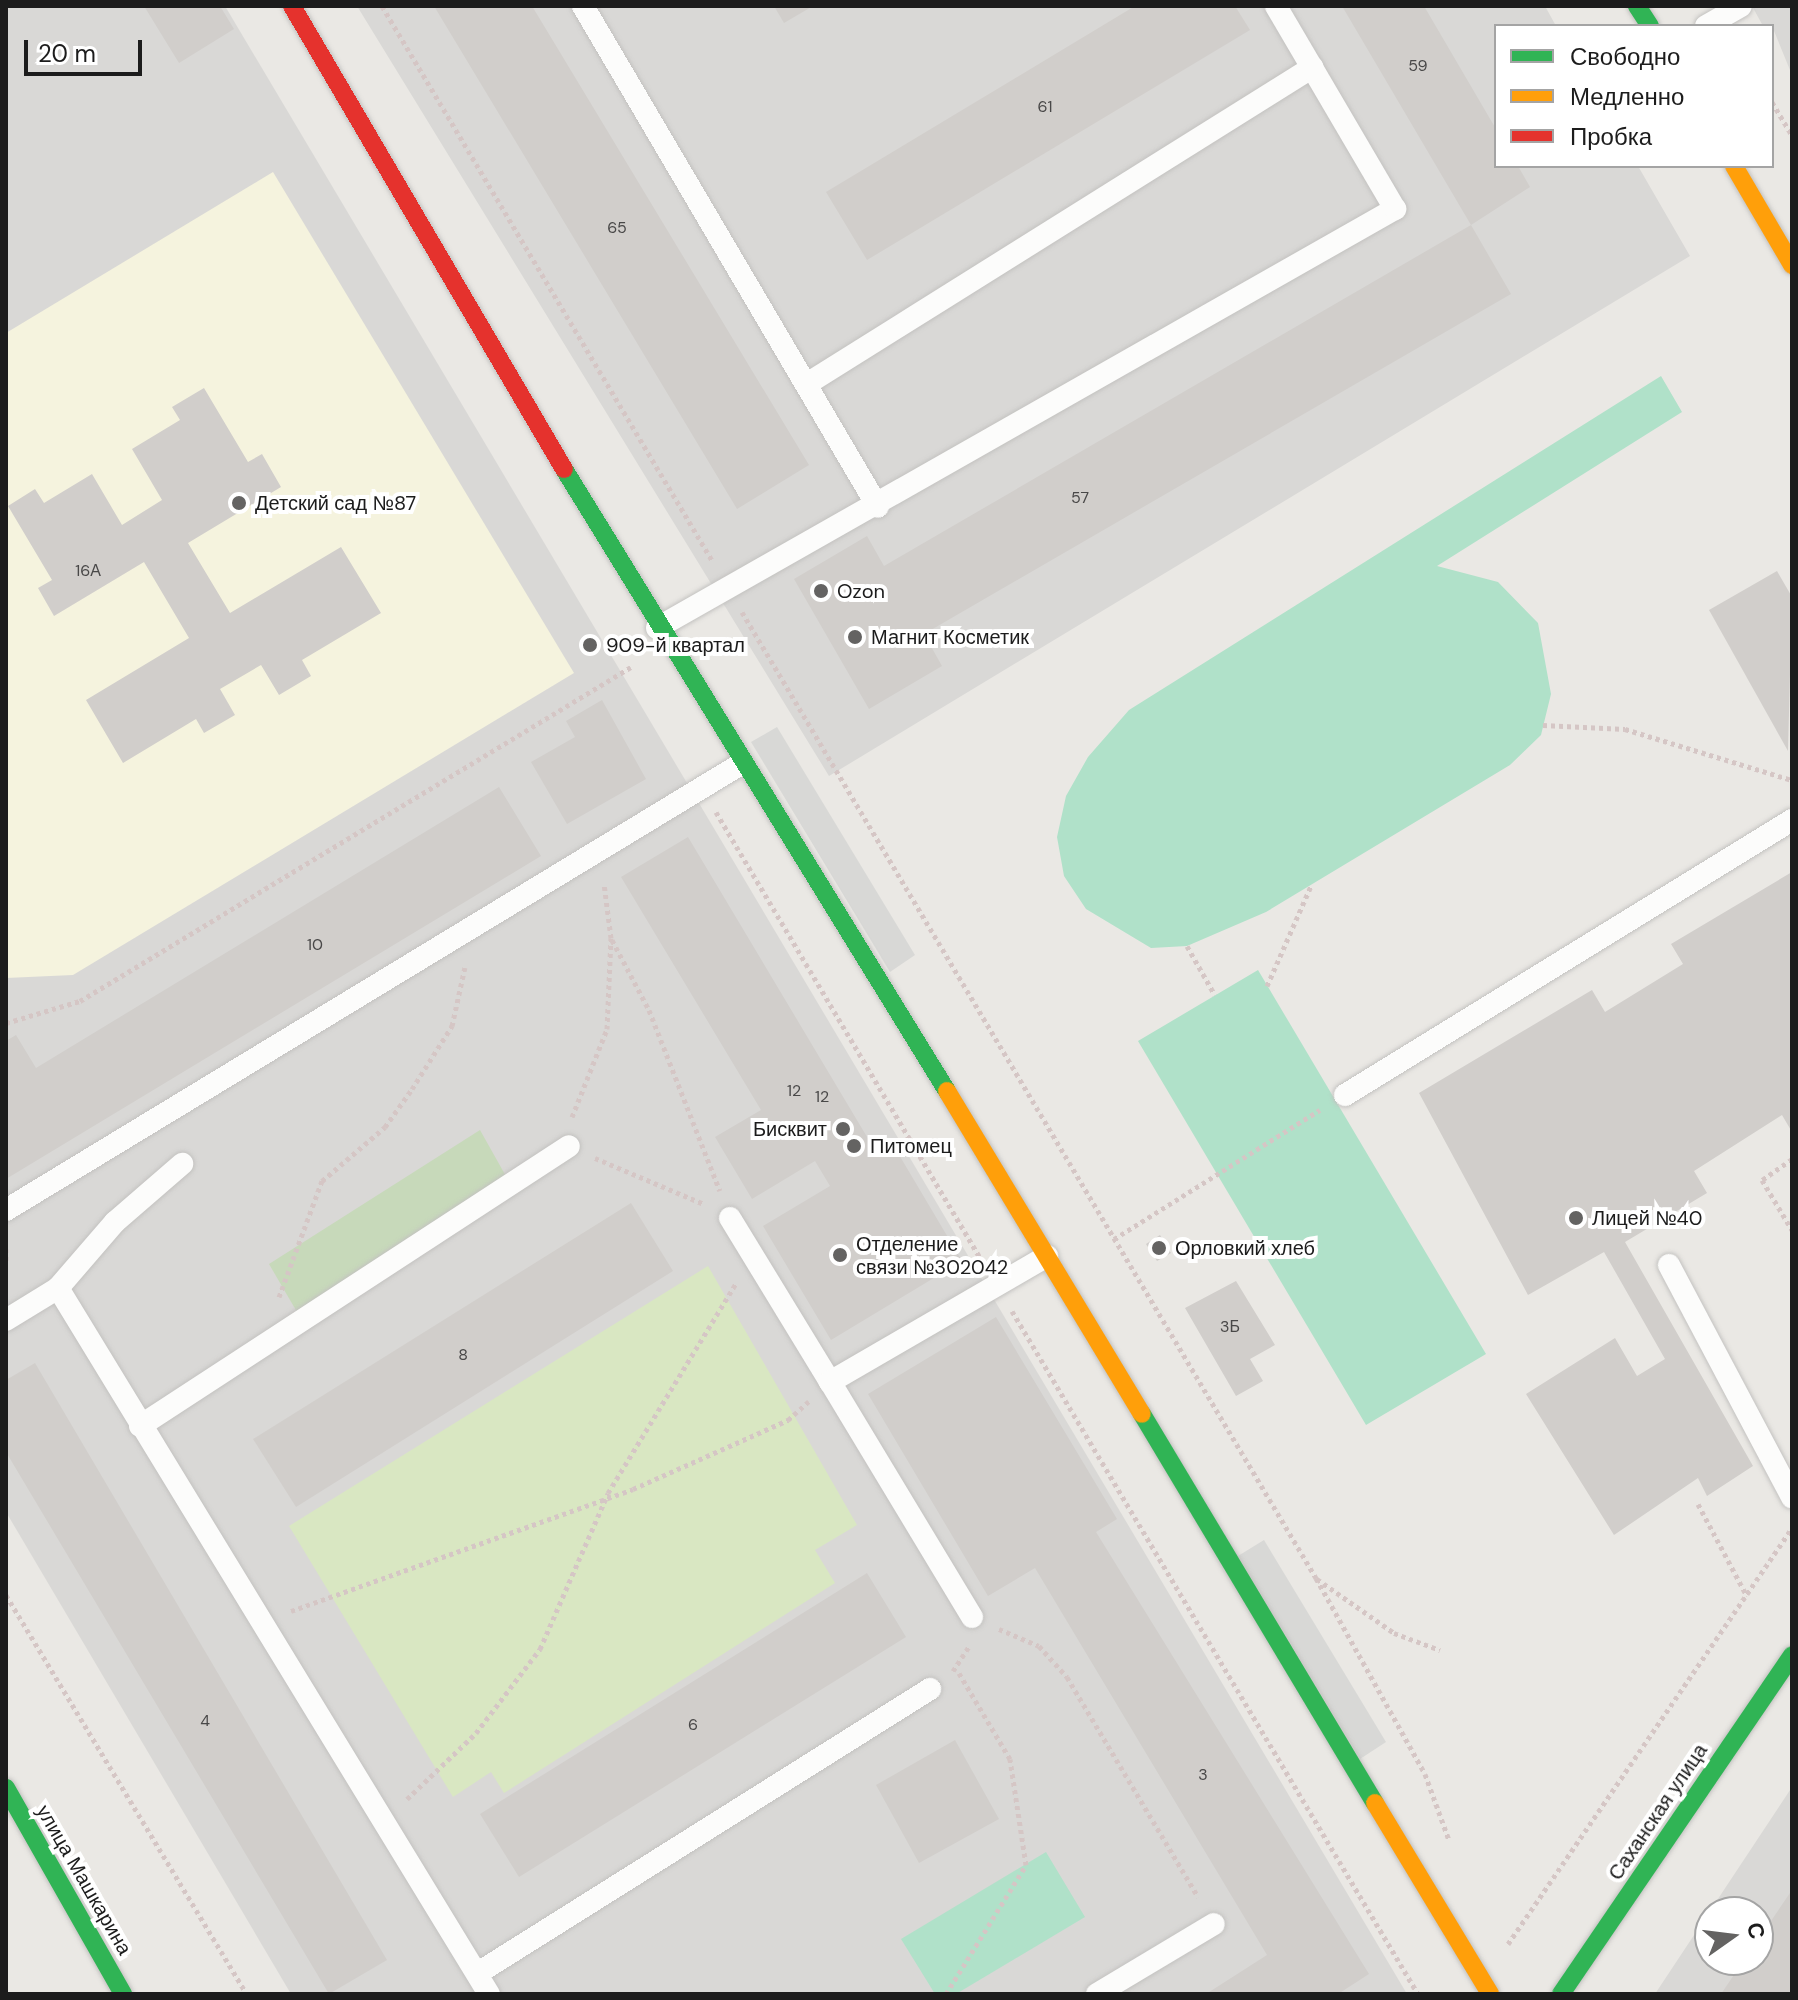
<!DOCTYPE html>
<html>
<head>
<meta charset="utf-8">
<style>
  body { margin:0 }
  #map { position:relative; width:1798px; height:2000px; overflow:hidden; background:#eae8e4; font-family:"DM Sans",sans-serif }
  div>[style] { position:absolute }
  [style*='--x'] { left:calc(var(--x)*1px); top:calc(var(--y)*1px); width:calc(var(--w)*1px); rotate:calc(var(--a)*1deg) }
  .residential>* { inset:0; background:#d9d8d6 }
  .education>* { inset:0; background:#f5f3de }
  .religious>* { inset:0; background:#d8d8d6 }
  .grass>* { inset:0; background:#d9e7c2 }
  .forest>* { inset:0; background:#c7d9ba }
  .pitch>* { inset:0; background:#b0e1c9 }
  .building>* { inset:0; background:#d1cecb }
  .path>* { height:5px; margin-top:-2.5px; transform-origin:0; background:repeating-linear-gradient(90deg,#d5c6c5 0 4px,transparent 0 8px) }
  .roads { filter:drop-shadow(0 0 2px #c3c2c0) drop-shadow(0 0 2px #c3c2c0) }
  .lane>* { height:22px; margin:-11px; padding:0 11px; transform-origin:11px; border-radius:11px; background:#fcfcfb }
  .fast>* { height:18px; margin:-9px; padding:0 9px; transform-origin:9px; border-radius:9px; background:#30b455 }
  .slow>* { height:18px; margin:-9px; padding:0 9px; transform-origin:9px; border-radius:9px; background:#ff9f0a }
  .jam>* { height:18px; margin:-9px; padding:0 9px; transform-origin:9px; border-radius:9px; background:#e5322d }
  .dots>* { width:22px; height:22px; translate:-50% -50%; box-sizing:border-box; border:4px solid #fff; border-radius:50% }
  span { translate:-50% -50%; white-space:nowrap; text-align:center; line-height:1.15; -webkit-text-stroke:8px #fff; paint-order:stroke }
  .number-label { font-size:16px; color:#494848 }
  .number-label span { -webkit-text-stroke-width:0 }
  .poi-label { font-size:20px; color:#1c1c1c }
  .left { translate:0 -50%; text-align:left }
  .right { translate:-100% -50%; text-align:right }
  .street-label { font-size:20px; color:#1c1c1c }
  .frame { position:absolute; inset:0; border:8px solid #1c1c1c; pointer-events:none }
  .legend { position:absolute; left:1494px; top:24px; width:280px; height:144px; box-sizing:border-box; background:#fff; border:2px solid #a4a4a4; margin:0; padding:10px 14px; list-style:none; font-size:24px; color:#1c1c1c }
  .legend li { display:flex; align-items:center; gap:16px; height:40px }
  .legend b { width:40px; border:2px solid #a4a4a4 }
  .north { position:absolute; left:1694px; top:1896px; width:80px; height:80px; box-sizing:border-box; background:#fff; border:2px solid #a4a4a4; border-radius:50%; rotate:76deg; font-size:22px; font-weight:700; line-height:32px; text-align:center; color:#1c1c1c }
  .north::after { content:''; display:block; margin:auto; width:28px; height:36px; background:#646362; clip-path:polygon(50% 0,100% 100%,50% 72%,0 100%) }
  .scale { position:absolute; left:24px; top:40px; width:118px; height:36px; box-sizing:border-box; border:4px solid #1c1c1c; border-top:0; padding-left:10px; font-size:24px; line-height:28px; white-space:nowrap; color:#1c1c1c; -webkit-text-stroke:6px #fff; paint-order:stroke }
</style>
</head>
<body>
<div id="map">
  <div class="residential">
    <div style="clip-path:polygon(6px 6px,225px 6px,1407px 1994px,291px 1994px,6px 1512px)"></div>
    <div style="clip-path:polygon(357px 6px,1545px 6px,1556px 26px,1496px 26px,1496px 166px,1638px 166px,1690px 256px,829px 776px)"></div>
    <div style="clip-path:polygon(1752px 6px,1792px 6px,1792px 75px,1772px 26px,1763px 26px)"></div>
    <div style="clip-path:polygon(evenodd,1792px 1787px,1792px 1994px,1655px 1994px,1792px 1787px,1710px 1912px,1758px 1912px,1758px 1960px,1710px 1960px,1710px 1912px)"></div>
  </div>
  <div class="education">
    <div style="clip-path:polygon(273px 172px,574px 673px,73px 975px,6px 978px,6px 333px)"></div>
  </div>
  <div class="religious">
    <div style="clip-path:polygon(777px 727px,915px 955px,890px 972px,751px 742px)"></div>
    <div style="clip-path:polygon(1264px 1540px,1386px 1742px,1360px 1759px,1238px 1556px)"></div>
  </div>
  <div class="grass">
    <div style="clip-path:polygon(708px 1266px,857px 1525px,815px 1550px,835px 1583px,504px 1793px,491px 1772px,453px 1797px,289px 1526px)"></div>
  </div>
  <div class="forest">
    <div style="clip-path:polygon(480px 1130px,507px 1178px,297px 1312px,269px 1264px)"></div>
  </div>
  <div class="pitch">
    <div style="clip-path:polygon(1661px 376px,1682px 412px,1437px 566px,1498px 582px,1538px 623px,1551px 694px,1541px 735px,1510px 765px,1266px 912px,1187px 946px,1151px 948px,1086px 909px,1064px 876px,1057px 837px,1066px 796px,1088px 757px,1129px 710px)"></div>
    <div style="clip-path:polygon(1258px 970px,1486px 1354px,1366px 1425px,1138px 1041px)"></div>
    <div style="clip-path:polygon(1046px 1852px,1085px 1917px,956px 1994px,935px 1994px,901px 1939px)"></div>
  </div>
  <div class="building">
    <div style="clip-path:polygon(144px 6px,220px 6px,234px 29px,179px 63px)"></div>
    <div style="clip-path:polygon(434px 6px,532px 6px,809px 465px,737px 509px)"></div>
    <div style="clip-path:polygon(774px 6px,813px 6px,784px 23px)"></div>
    <div style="clip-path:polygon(1135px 6px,1235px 6px,1250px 30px,867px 260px,826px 192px)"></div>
    <div style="clip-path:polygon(1342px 6px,1424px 6px,1496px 129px,1496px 166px,1518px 166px,1530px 187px,1471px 225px)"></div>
    <div style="clip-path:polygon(1471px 225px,1511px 294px,924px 634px,942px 666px,869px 709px,794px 579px,867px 536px,884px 566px)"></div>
    <div style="clip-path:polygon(204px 388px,248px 462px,262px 454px,281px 487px,188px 543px,230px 613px,341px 547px,381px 613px,302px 660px,311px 676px,279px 695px,261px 665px,220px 689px,235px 715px,204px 733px,196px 719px,123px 763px,86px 700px,189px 638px,144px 562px,54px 616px,38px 588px,52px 580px,8px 506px,35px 489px,44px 503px,92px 474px,122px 525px,162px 500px,132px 449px,180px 420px,172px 407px)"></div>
    <div style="clip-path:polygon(1777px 571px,1792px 597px,1788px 751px,1709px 610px)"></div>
    <div style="clip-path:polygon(602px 700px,646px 779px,567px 824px,531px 762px,575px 737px,566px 721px)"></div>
    <div style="clip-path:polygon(499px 787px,541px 856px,6px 1179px,6px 1041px,16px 1035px,36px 1068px)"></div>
    <div style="clip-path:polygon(688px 837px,879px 1157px,895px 1148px,962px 1261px,831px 1340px,763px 1226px,830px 1186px,815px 1161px,752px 1199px,715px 1137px,761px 1110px,621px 877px)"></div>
    <div style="clip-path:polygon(1792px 872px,1792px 1132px,1782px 1115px,1694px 1171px,1707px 1193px,1625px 1242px,1753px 1466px,1707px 1496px,1698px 1478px,1614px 1535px,1526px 1394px,1615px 1338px,1637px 1376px,1665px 1359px,1604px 1252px,1528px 1295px,1419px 1093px,1592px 990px,1605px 1012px,1683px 964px,1671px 944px)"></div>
    <div style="clip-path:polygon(631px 1203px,673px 1271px,296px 1507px,253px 1439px)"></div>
    <div style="clip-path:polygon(1160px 1235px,1171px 1253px,1157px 1261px,1146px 1244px)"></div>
    <div style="clip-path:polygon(1236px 1281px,1275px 1345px,1250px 1359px,1263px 1381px,1236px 1396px,1185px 1308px)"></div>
    <div style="clip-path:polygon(996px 1317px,1117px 1519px,1096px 1532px,1369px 1974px,1338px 1994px,1206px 1994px,1267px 1955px,1035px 1568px,988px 1596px,868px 1394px)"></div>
    <div style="clip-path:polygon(35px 1363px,387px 1960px,329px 1994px,6px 1452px,6px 1380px)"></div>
    <div style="clip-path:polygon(867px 1573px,906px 1637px,519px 1877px,480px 1814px)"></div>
    <div style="clip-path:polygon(955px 1740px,999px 1819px,919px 1863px,876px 1785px)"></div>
    <div style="clip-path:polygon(1792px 1890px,1792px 1994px,1721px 1994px,1744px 1960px,1758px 1960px,1758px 1940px)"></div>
  </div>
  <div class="path">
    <div style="--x:382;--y:6;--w:647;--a:59.23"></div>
    <div style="--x:1772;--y:102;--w:39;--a:59"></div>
    <div style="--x:742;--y:612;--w:1124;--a:59.28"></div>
    <div style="--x:1316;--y:1578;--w:224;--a:60.9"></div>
    <div style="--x:1425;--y:1774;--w:70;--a:70"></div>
    <div style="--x:1543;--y:725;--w:82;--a:2.8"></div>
    <div style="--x:1625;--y:729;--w:175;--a:17"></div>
    <div style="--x:716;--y:812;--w:522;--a:59.36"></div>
    <div style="--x:612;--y:940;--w:79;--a:62.1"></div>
    <div style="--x:649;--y:1010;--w:194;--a:68.6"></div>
    <div style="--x:1187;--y:946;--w:56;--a:60.3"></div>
    <div style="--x:1267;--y:986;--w:109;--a:-66.3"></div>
    <div style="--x:6;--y:1023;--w:77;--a:-16.6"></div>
    <div style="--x:80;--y:1001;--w:644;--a:-31.22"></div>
    <div style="--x:572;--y:1117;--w:95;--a:-68.3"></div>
    <div style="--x:607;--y:1029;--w:91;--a:-87.5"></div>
    <div style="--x:611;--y:938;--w:55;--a:-97.3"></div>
    <div style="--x:595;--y:1158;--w:118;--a:22.9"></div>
    <div style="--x:1792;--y:1159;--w:37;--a:145"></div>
    <div style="--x:1762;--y:1180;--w:58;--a:59"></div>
    <div style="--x:1114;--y:1239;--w:243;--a:-32.1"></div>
    <div style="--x:6;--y:1249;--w:13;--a:90"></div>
    <div style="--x:279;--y:1297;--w:124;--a:-69.7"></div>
    <div style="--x:322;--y:1181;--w:83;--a:-40.6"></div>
    <div style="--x:385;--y:1127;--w:47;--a:-54.6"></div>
    <div style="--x:412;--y:1089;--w:75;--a:-57.6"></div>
    <div style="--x:452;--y:1026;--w:60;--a:-77.6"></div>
    <div style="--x:1012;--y:1311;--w:795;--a:59.27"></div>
    <div style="--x:1698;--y:1504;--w:104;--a:62"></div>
    <div style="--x:1317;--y:1579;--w:94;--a:35"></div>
    <div style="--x:1394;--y:1633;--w:49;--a:20.3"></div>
    <div style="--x:6;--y:1595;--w:466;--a:58.9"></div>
    <div style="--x:291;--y:1611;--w:363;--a:-19.6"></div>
    <div style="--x:633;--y:1489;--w:170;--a:-24"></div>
    <div style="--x:788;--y:1420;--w:28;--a:-42"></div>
    <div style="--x:999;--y:1629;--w:43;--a:23"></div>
    <div style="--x:1039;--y:1646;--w:42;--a:47.9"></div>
    <div style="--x:1067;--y:1677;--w:256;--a:59.2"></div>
    <div style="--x:953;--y:1671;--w:30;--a:-57"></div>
    <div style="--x:407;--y:1799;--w:95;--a:-43.7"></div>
    <div style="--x:476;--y:1733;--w:106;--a:-52.7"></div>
    <div style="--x:540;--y:1649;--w:170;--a:-66.4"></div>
    <div style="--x:608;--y:1493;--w:246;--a:-58.6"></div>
    <div style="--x:1508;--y:1944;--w:504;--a:-55.68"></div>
    <div style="--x:946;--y:1994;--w:152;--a:-58.2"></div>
    <div style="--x:1026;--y:1865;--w:107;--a:-98.6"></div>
    <div style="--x:1010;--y:1759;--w:100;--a:-120.7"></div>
  </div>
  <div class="roads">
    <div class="lane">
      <div style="--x:583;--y:6;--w:581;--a:59.51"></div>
      <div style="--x:1706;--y:26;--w:40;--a:-29.7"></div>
      <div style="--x:810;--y:382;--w:593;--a:-32.06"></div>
      <div style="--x:657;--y:628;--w:849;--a:-29.59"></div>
      <div style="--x:1395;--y:209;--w:235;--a:-120.4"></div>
      <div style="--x:1345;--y:1095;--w:525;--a:-31.6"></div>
      <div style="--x:6;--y:1210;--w:860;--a:-31.25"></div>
      <div style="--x:730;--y:1218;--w:192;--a:58.6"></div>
      <div style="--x:1669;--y:1265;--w:263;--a:62.1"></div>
      <div style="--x:58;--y:1288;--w:827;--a:58.6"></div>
      <div style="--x:6;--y:1320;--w:61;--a:-31.6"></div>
      <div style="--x:58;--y:1288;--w:87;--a:-49.2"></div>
      <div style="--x:115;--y:1222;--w:89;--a:-40.9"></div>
      <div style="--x:140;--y:1426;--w:512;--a:-33.13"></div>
      <div style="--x:972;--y:1617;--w:275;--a:-121.1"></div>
      <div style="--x:830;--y:1382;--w:251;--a:-30.1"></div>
      <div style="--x:478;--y:1973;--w:534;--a:-32.14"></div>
      <div style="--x:1097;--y:1994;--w:136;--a:-30.9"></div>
    </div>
    <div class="fast">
      <div style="--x:1637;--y:6;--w:24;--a:57"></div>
      <div style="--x:564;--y:469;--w:730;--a:58.38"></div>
      <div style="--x:1142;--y:1414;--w:453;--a:59.1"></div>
      <div style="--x:6;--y:1788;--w:237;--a:60.4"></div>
      <div style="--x:1561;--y:1994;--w:410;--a:-55.7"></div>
    </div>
    <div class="slow">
      <div style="--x:1734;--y:166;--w:115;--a:59.6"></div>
      <div style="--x:947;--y:1091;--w:377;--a:58.9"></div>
      <div style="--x:1375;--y:1803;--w:223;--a:58.9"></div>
    </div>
    <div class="jam">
      <div style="--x:292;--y:6;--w:537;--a:59.57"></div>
    </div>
  </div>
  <div class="dots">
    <div style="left:239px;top:503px;background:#646362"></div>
    <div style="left:821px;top:591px;background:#646362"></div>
    <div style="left:855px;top:637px;background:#646362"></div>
    <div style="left:590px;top:645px;background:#646362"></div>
    <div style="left:843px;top:1129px;background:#646362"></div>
    <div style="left:854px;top:1146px;background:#646362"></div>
    <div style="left:1576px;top:1218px;background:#646362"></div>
    <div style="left:1159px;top:1248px;background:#646362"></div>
    <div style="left:840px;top:1255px;background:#646362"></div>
  </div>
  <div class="number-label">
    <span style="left:1418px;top:66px">59</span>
    <span style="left:1045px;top:107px">61</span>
    <span style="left:617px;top:228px">65</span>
    <span style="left:1080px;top:498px">57</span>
    <span style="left:88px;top:571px">16А</span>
    <span style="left:315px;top:945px">10</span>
    <span style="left:794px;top:1091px">12</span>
    <span style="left:822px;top:1097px">12</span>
    <span style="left:1230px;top:1327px">3Б</span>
    <span style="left:463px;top:1355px">8</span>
    <span style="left:205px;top:1721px">4</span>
    <span style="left:693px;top:1725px">6</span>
    <span style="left:1203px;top:1775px">3</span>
  </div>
  <div class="poi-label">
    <span class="left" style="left:255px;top:503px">Детский сад №87</span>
    <span class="left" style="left:837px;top:591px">Ozon</span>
    <span class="left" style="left:871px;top:637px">Магнит Косметик</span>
    <span class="left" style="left:606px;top:645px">909-й квартал</span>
    <span class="right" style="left:827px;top:1129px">Бисквит</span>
    <span class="left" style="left:870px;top:1146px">Питомец</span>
    <span class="left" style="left:1592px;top:1218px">Лицей №40</span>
    <span class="left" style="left:856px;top:1256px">Отделение<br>связи №302042</span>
    <span class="left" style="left:1175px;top:1248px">Орловкий хлеб</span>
  </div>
  <div class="street-label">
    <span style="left:1658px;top:1812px;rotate:-56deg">Саханская улица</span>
    <span style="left:84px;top:1880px;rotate:60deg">улица Машкарина</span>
  </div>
  <div class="frame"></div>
  <ul class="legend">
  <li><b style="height:10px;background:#30b455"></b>Свободно</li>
  <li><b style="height:10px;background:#ff9f0a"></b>Медленно</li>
  <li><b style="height:10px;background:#e5322d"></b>Пробка</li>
  </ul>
  <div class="north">С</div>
  <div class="scale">20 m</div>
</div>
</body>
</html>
